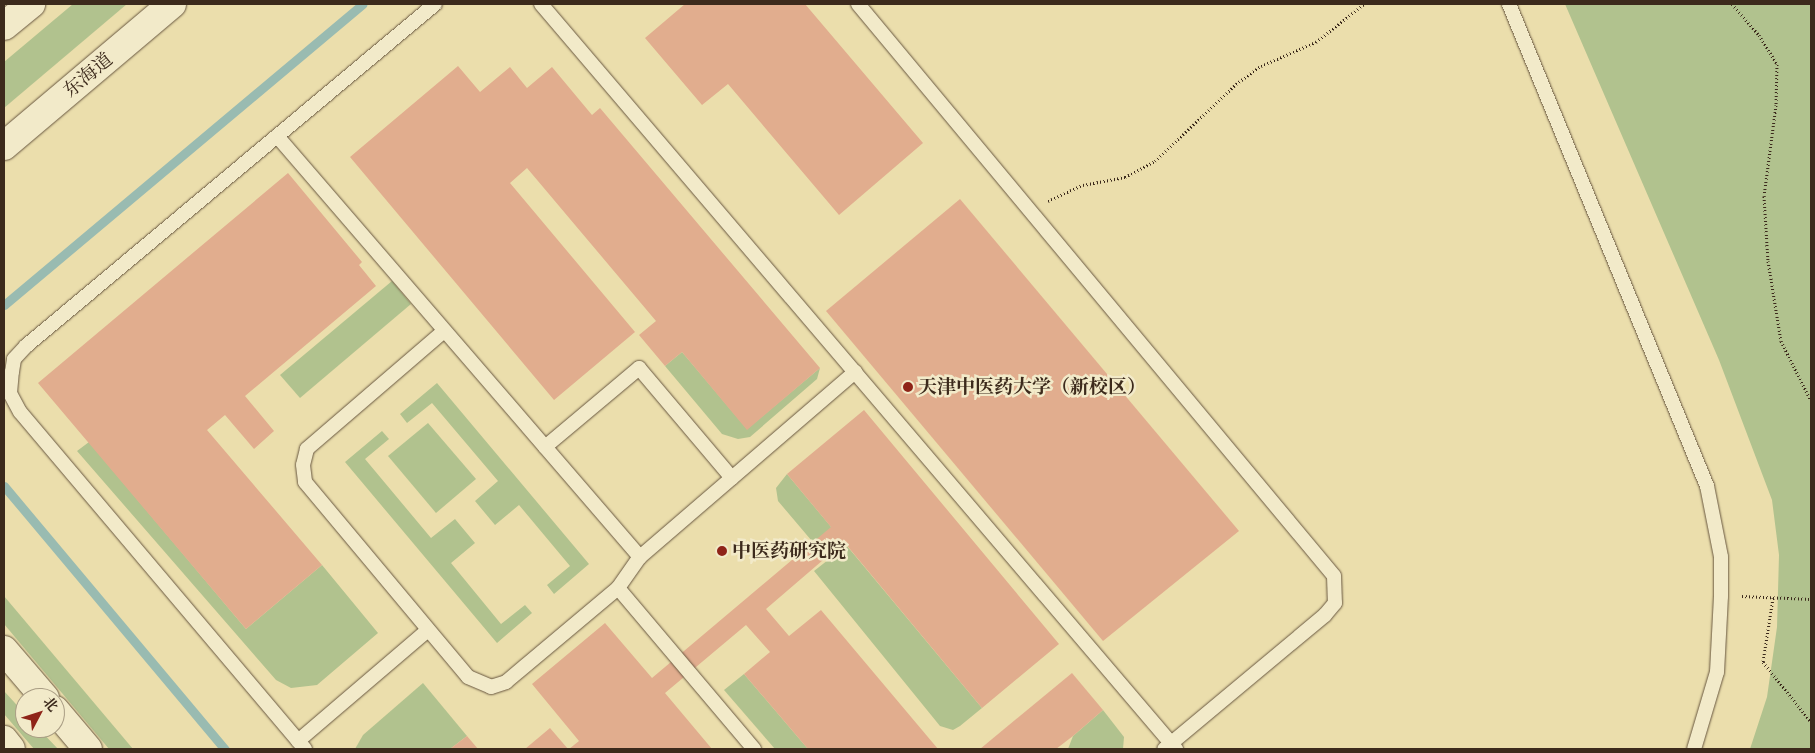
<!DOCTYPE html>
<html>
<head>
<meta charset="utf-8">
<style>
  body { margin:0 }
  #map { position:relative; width:1815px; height:753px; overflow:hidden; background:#ebdeac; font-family:"EB Garamond","Noto Serif SC",serif }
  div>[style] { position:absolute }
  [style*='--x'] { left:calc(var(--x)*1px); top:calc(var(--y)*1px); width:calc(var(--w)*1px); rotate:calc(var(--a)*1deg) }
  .green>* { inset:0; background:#b1c28e }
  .stream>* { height:9px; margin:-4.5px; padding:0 4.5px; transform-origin:4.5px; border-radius:4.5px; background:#99bbb1 }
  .building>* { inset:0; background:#e1ad8e }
  .path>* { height:3px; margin-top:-1.5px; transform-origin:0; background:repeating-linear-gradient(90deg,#3c2a1c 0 1px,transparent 0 3.5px) }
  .roads { filter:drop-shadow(0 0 1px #685740) drop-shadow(0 0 1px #685740) }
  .lane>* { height:14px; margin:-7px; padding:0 7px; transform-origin:7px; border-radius:7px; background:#f2eac9 }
  .secondary>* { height:28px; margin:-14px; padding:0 14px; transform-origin:14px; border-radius:14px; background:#f2eac9 }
  .dots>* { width:14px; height:14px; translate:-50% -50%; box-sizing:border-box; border:2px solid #f2eac9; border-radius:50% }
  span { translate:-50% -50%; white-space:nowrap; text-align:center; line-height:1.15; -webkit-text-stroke:5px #f2eac9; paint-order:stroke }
  .street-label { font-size:19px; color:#3c2a1c }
  .poi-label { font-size:19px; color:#3c2a1c; font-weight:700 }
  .left { translate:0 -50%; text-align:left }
  .frame { position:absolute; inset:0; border:5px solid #3c2a1c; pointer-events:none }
  .north { position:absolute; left:15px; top:688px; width:50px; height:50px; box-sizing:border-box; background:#f2eac9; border:1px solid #a99d84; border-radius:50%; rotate:50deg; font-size:14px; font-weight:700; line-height:20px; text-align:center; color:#3c2a1c }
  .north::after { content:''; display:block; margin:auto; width:18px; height:22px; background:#8f2418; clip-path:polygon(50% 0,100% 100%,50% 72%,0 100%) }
</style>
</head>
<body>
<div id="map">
  <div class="green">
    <div style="clip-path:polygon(73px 4px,127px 4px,4px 108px,4px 62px)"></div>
    <div style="clip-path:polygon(1565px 4px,1811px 4px,1811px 749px,1750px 749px,1767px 697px,1777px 627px,1779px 555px,1772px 500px,1719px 360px)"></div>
    <div style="clip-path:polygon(392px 281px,411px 304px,300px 398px,280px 375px)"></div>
    <div style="clip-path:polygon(682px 352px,747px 429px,820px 368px,817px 379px,750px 437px,738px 439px,722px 434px,665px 366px)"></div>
    <div style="clip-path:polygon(437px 383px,589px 564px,554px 594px,547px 585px,570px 566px,519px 505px,495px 525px,475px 501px,498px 481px,432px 403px,407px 423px,400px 414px)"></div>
    <div style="clip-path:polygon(428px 423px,476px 479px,436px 513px,388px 456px)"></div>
    <div style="clip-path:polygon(382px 431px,389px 439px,365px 459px,431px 538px,455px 519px,475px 543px,451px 563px,501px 624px,525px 605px,532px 613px,497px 643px,345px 462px)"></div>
    <div style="clip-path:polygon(89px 442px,246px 629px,322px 565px,378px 633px,317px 685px,291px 688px,276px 680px,77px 451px)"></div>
    <div style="clip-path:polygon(787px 474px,982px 708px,960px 726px,953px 730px,940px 726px,814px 571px,828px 560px,778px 501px,776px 488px)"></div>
    <div style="clip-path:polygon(4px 596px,133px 749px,109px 749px,4px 624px)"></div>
    <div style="clip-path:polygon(744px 674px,808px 749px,775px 749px,724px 690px)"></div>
    <div style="clip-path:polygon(423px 683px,467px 736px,450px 749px,355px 749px,363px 735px)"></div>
    <div style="clip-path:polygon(4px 691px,25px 714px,25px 728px,38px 728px,58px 749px,34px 749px,4px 714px)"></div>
    <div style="clip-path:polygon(1103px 710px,1124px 737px,1123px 749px,1068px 749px,1073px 736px)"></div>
  </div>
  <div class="stream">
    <div style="--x:4;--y:305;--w:468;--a:-40"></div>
    <div style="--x:4;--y:486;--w:344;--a:50"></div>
  </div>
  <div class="building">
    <div style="clip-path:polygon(685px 4px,805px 4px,923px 143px,839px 215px,728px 84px,702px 105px,645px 38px)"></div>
    <div style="clip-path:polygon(458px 66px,480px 92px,510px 67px,527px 88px,552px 67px,592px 115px,600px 108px,820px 368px,747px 430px,682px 352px,665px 366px,639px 335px,656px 321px,527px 168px,510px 183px,635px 332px,554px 400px,350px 157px)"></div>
    <div style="clip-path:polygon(288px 173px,362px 262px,359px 265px,376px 286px,245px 396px,274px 431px,254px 449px,225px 415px,207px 430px,322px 565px,246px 629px,38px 383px)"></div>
    <div style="clip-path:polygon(960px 199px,1239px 531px,1103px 641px,826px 311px)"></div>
    <div style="clip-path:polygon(864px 410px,1059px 644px,982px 708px,844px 542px,766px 609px,789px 636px,821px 610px,938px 749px,808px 749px,744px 674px,770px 652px,746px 625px,665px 693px,712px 749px,569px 749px,579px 741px,532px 684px,605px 623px,652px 678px,831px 527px,787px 474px)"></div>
    <div style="clip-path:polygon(1072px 673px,1103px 710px,1073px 736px,1056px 749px,980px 749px)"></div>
    <div style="clip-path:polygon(550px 728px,568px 749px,525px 749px)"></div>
    <div style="clip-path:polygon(467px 736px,478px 749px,450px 749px)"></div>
  </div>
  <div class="path">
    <div style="--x:1732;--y:4;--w:41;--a:48.9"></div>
    <div style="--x:1759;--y:35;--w:34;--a:58"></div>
    <div style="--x:1777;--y:64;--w:41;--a:91.4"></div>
    <div style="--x:1776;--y:105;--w:92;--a:97.5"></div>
    <div style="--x:1764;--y:196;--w:65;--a:86.5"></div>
    <div style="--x:1768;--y:261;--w:81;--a:80.8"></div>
    <div style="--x:1781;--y:341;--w:67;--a:63.4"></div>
    <div style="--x:1048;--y:201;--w:38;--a:-25"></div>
    <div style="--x:1083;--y:185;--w:43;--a:-10.8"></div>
    <div style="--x:1125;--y:177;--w:34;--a:-28"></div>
    <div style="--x:1155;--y:161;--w:112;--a:-43.5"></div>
    <div style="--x:1236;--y:84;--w:31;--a:-36"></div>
    <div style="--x:1261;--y:66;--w:60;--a:-23.6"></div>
    <div style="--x:1316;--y:42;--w:61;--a:-38.4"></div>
    <div style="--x:1742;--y:596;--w:69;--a:2.5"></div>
    <div style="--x:1773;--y:598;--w:65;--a:98.9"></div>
    <div style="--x:1763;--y:662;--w:77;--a:51.3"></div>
  </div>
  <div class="roads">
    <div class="lane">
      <div style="--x:541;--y:4;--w:979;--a:49.56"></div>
      <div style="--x:858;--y:4;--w:744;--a:50.23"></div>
      <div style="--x:1334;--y:576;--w:27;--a:88"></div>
      <div style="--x:1335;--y:603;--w:16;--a:130"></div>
      <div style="--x:1325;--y:615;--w:209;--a:140.2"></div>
      <div style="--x:1509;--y:4;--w:521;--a:67.67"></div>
      <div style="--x:1707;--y:486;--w:72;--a:78.8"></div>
      <div style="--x:1721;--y:557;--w:39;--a:90"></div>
      <div style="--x:1721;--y:596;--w:76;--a:93"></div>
      <div style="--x:1717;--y:672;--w:80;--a:106.6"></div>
      <div style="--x:277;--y:136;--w:556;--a:49.23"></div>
      <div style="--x:444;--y:331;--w:181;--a:139.3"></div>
      <div style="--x:307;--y:449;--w:16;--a:104"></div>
      <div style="--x:303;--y:465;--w:17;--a:83"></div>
      <div style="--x:305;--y:482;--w:254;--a:50.1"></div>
      <div style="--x:468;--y:677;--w:25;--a:23"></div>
      <div style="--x:491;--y:687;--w:16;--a:-18"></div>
      <div style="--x:506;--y:682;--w:146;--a:-40"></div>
      <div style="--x:618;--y:588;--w:211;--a:49.8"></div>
      <div style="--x:545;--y:447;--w:123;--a:-40"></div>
      <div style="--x:639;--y:368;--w:144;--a:49.8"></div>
      <div style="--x:618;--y:588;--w:38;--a:-55"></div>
      <div style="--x:640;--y:557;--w:284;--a:-40.7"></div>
      <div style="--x:298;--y:741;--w:171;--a:-40.5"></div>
      <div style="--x:305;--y:749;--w:441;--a:-130.2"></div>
      <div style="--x:20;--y:412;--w:21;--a:-118"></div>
      <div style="--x:10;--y:393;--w:21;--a:-85"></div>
      <div style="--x:12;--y:372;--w:13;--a:-81"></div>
      <div style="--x:14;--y:359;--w:18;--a:-47"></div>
      <div style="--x:26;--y:346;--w:533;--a:-39.9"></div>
    </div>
    <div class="secondary">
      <div style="--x:4;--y:26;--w:35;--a:-39"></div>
      <div style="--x:4;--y:146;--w:220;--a:-40.2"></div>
      <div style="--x:4;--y:650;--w:63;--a:49.5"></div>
      <div style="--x:55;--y:710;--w:51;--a:49.8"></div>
      <div style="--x:4;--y:740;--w:11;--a:52"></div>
    </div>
  </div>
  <div class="dots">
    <div style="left:908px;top:387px;background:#8f2418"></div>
    <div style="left:722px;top:551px;background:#8f2418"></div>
  </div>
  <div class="street-label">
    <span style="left:88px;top:75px;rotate:-40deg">东海道</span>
  </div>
  <div class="poi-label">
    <span class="left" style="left:918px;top:387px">天津中医药大学（新校区）</span>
    <span class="left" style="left:732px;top:551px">中医药研究院</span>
  </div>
  <div class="frame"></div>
  <div class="north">北</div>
</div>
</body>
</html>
